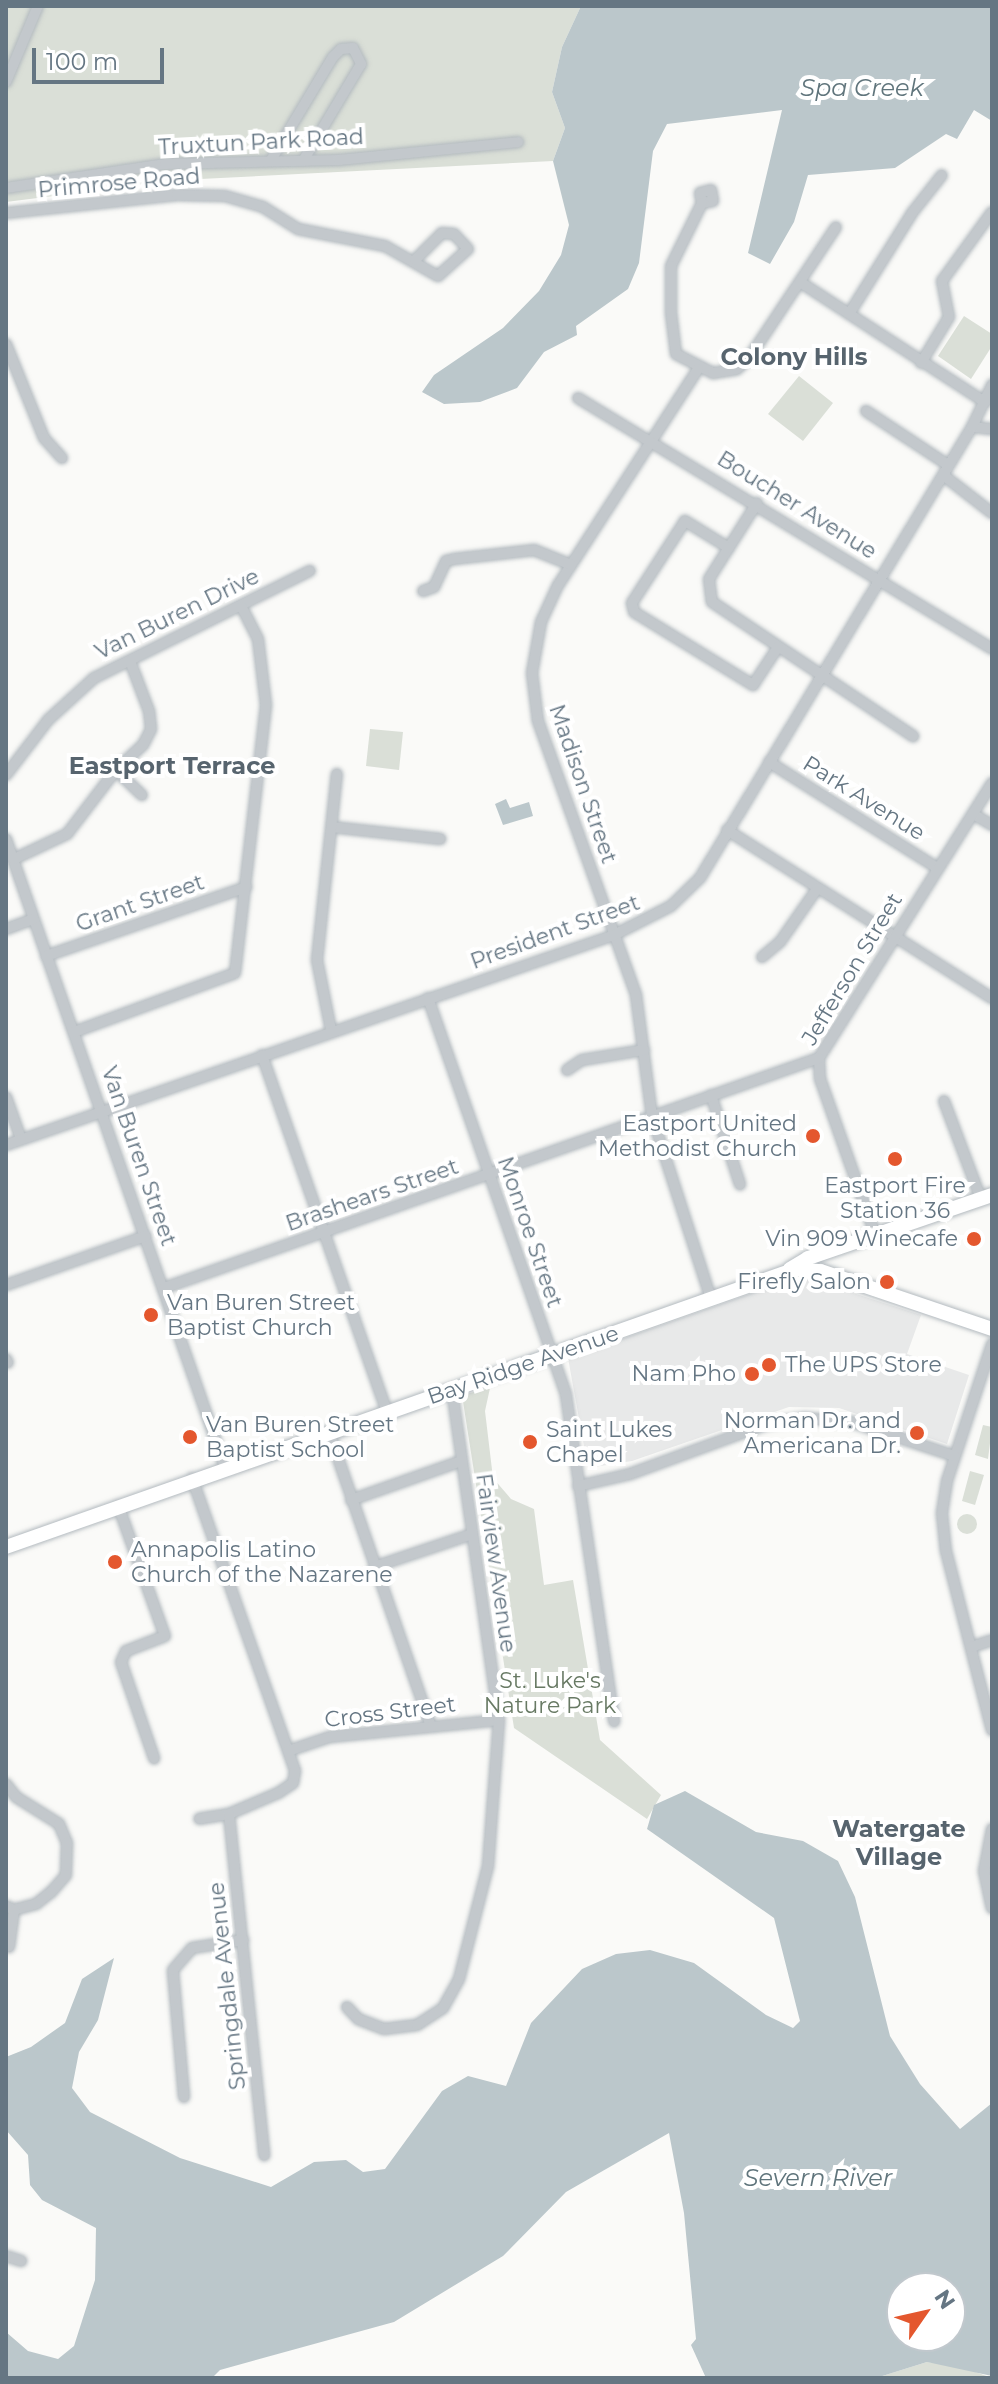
<!DOCTYPE html>
<html>
<head>
<meta charset="utf-8">
<style>
  body { margin:0 }
  #map { position:relative; width:998px; height:2384px; overflow:hidden; background:#fafaf8; font-family:Montserrat,sans-serif }
  div>[style] { position:absolute }
  [style*='--x'] { left:calc(var(--x)*1px); top:calc(var(--y)*1px); width:calc(var(--w)*1px); rotate:calc(var(--a)*1deg) }
  .built>* { inset:0; background:#e8e9e9 }
  .green>* { inset:0; background:#dadfd7 }
  .round { border-radius:50% }
  .water>* { inset:0; background:#bbc7cb }
  .roads { filter:drop-shadow(0 0 2px #b3babf) drop-shadow(0 0 2px #b3babf) }
  .street>* { height:10px; margin:-5px; padding:0 5px; transform-origin:5px; border-radius:5px; background:#c3c8cc }
  .secondary>* { height:14px; margin:-7px; padding:0 7px; transform-origin:7px; border-radius:7px; background:#fff }
  .dots>* { width:22px; height:22px; translate:-50% -50%; box-sizing:border-box; border:4px solid #fff; border-radius:50% }
  span { translate:-50% -50%; white-space:nowrap; text-align:center; line-height:1.15; -webkit-text-stroke:8px #fff; paint-order:stroke }
  .street-label { font-size:22px; color:#657683 }
  .poi-label { font-size:22px; color:#657683 }
  .right { translate:-100% -50%; text-align:right }
  .left { translate:0 -50%; text-align:left }
  .park-label { font-size:22px; color:#687a64 }
  .water-label { font-size:24px; color:#60757c; font-style:italic }
  .neighbourhood-label { font-size:24px; color:#57646e; font-weight:700 }
  .frame { position:absolute; inset:0; border:8px solid #657683; pointer-events:none }
  .north { position:absolute; left:886px; top:2272px; width:80px; height:80px; box-sizing:border-box; background:#fff; border:2px solid #c1c8cd; border-radius:50%; rotate:56deg; font-size:22px; font-weight:700; line-height:32px; text-align:center; color:#657683 }
  .north::after { content:''; display:block; margin:auto; width:28px; height:36px; background:#e4572e; clip-path:polygon(50% 0,100% 100%,50% 72%,0 100%) }
  .scale { position:absolute; left:32px; top:48px; width:132px; height:36px; box-sizing:border-box; border:4px solid #657683; border-top:0; padding-left:10px; font-size:24px; line-height:28px; white-space:nowrap; color:#657683; -webkit-text-stroke:6px #fff; paint-order:stroke }
</style>
</head>
<body>
<div id="map">
  <div class="built">
    <div style="clip-path:polygon(801px 1276px,921px 1315px,907px 1354px,969px 1375px,947px 1444px,839px 1408px,789px 1407px,632px 1461px,588px 1468px,568px 1358px)"></div>
  </div>
  <div class="green">
    <div style="clip-path:polygon(6px 6px,581px 6px,562px 47px,552px 92px,565px 128px,553px 161px,180px 180px,6px 202px)"></div>
    <div style="clip-path:polygon(964px 316px,992px 334px,992px 346px,971px 379px,938px 356px)"></div>
    <div style="clip-path:polygon(799px 376px,833px 403px,803px 441px,768px 414px)"></div>
    <div style="clip-path:polygon(370px 729px,403px 732px,399px 770px,366px 766px)"></div>
    <div style="clip-path:polygon(490px 1388px,485px 1411px,493px 1478px,511px 1499px,534px 1509px,544px 1585px,573px 1580px,600px 1740px,661px 1795px,647px 1819px,514px 1728px,462px 1395px)"></div>
    <div style="clip-path:polygon(983px 1425px,992px 1427px,988px 1459px,975px 1455px)"></div>
    <div style="clip-path:polygon(970px 1471px,984px 1475px,975px 1505px,962px 1501px)"></div>
    <div class="round" style="left:957px;top:1514px;width:20px;height:20px"></div>
    <div style="clip-path:polygon(927px 2362px,959px 2366px,992px 2378px,876px 2378px)"></div>
  </div>
  <div class="water">
    <div style="clip-path:polygon(581px 6px,992px 6px,992px 121px,974px 110px,957px 139px,946px 134px,895px 168px,808px 175px,794px 222px,770px 264px,748px 253px,782px 110px,667px 124px,653px 151px,639px 263px,628px 289px,576px 326px,577px 335px,544px 352px,517px 388px,480px 402px,444px 404px,422px 392px,434px 375px,503px 328px,539px 291px,561px 255px,569px 225px,553px 161px,565px 128px,552px 92px,562px 47px)"></div>
    <div style="clip-path:polygon(506px 799px,510px 808px,529px 802px,533px 816px,503px 825px,495px 804px)"></div>
    <div style="clip-path:polygon(evenodd,685px 1791px,756px 1832px,803px 1841px,838px 1861px,855px 1897px,890px 2036px,920px 2084px,960px 2129px,992px 2103px,992px 2376px,927px 2362px,876px 2378px,706px 2378px,691px 2345px,696px 2339px,684px 2213px,669px 2133px,566px 2192px,503px 2256px,394px 2322px,220px 2370px,212px 2378px,6px 2378px,6px 2332px,28px 2351px,58px 2359px,74px 2346px,95px 2280px,96px 2228px,42px 2200px,30px 2185px,28px 2155px,6px 2130px,6px 2057px,31px 2047px,65px 2023px,82px 1979px,114px 1958px,98px 2020px,79px 2052px,72px 2088px,90px 2112px,180px 2158px,271px 2187px,314px 2162px,346px 2160px,363px 2172px,385px 2169px,442px 2091px,468px 2076px,506px 2086px,531px 2023px,582px 1969px,616px 1954px,650px 1950px,694px 1963px,766px 2015px,793px 2028px,800px 2021px,774px 1918px,647px 1829px,654px 1805px,685px 1791px,902px 2288px,950px 2288px,950px 2336px,902px 2336px,902px 2288px)"></div>
  </div>
  <div class="roads">
    <div class="street">
      <div style="--x:6;--y:82;--w:82;--a:-67.2"></div>
      <div style="--x:271;--y:160;--w:120;--a:-59"></div>
      <div style="--x:333;--y:57;--w:11;--a:-45"></div>
      <div style="--x:341;--y:49;--w:12;--a:-5"></div>
      <div style="--x:353;--y:48;--w:18;--a:63"></div>
      <div style="--x:361;--y:64;--w:113;--a:120.9"></div>
      <div style="--x:6;--y:188;--w:161;--a:-8.6"></div>
      <div style="--x:165;--y:164;--w:174;--a:-1.3"></div>
      <div style="--x:339;--y:160;--w:180;--a:-5.7"></div>
      <div style="--x:702;--y:203;--w:11;--a:-10"></div>
      <div style="--x:713;--y:201;--w:11;--a:-100"></div>
      <div style="--x:711;--y:190;--w:11;--a:165"></div>
      <div style="--x:700;--y:193;--w:10;--a:79"></div>
      <div style="--x:702;--y:203;--w:70;--a:116.2"></div>
      <div style="--x:671;--y:266;--w:47;--a:90"></div>
      <div style="--x:671;--y:313;--w:41;--a:83"></div>
      <div style="--x:676;--y:354;--w:42;--a:27.2"></div>
      <div style="--x:713;--y:373;--w:24;--a:-9"></div>
      <div style="--x:737;--y:369;--w:16;--a:-43"></div>
      <div style="--x:749;--y:358;--w:157;--a:-56.4"></div>
      <div style="--x:6;--y:213;--w:172;--a:-6"></div>
      <div style="--x:177;--y:195;--w:48;--a:1.2"></div>
      <div style="--x:225;--y:196;--w:40;--a:16"></div>
      <div style="--x:263;--y:207;--w:41;--a:32.2"></div>
      <div style="--x:298;--y:229;--w:89;--a:11.1"></div>
      <div style="--x:385;--y:246;--w:61;--a:29.5"></div>
      <div style="--x:438;--y:276;--w:40;--a:-42"></div>
      <div style="--x:468;--y:249;--w:21;--a:-133"></div>
      <div style="--x:454;--y:234;--w:12;--a:-175"></div>
      <div style="--x:442;--y:233;--w:38;--a:135"></div>
      <div style="--x:800;--y:282;--w:221;--a:33"></div>
      <div style="--x:849;--y:314;--w:119;--a:-58"></div>
      <div style="--x:912;--y:213;--w:48;--a:-51.7"></div>
      <div style="--x:6;--y:344;--w:101;--a:68"></div>
      <div style="--x:44;--y:438;--w:27;--a:48"></div>
      <div style="--x:921;--y:363;--w:54;--a:-58.7"></div>
      <div style="--x:949;--y:317;--w:37;--a:-101"></div>
      <div style="--x:942;--y:281;--w:85;--a:-54.1"></div>
      <div style="--x:698;--y:369;--w:257;--a:122.9"></div>
      <div style="--x:558;--y:585;--w:41;--a:114.7"></div>
      <div style="--x:541;--y:622;--w:52;--a:100"></div>
      <div style="--x:532;--y:673;--w:48;--a:82.9"></div>
      <div style="--x:538;--y:721;--w:291;--a:70.3"></div>
      <div style="--x:636;--y:995;--w:122;--a:82.5"></div>
      <div style="--x:652;--y:1116;--w:192;--a:72.1"></div>
      <div style="--x:578;--y:398;--w:484;--a:31.2"></div>
      <div style="--x:866;--y:411;--w:98;--a:33.4"></div>
      <div style="--x:972;--y:427;--w:20;--a:6"></div>
      <div style="--x:943;--y:475;--w:62;--a:37.8"></div>
      <div style="--x:757;--y:503;--w:90;--a:122.3"></div>
      <div style="--x:709;--y:579;--w:23;--a:83"></div>
      <div style="--x:712;--y:602;--w:242;--a:33.7"></div>
      <div style="--x:729;--y:548;--w:52;--a:-148.5"></div>
      <div style="--x:685;--y:521;--w:98;--a:122.9"></div>
      <div style="--x:632;--y:603;--w:9;--a:77"></div>
      <div style="--x:634;--y:612;--w:140;--a:31.5"></div>
      <div style="--x:753;--y:685;--w:45;--a:-56.7"></div>
      <div style="--x:423;--y:591;--w:12;--a:-20"></div>
      <div style="--x:434;--y:587;--w:29;--a:-65"></div>
      <div style="--x:446;--y:561;--w:8;--a:-14"></div>
      <div style="--x:454;--y:559;--w:81;--a:-6.4"></div>
      <div style="--x:534;--y:550;--w:40;--a:22"></div>
      <div style="--x:769;--y:762;--w:199;--a:32.2"></div>
      <div style="--x:116;--y:770;--w:36;--a:44"></div>
      <div style="--x:6;--y:775;--w:69;--a:-52.6"></div>
      <div style="--x:48;--y:720;--w:62;--a:-42.4"></div>
      <div style="--x:94;--y:678;--w:241;--a:-26.4"></div>
      <div style="--x:973;--y:814;--w:22;--a:30"></div>
      <div style="--x:332;--y:827;--w:109;--a:6.3"></div>
      <div style="--x:727;--y:830;--w:314;--a:32.4"></div>
      <div style="--x:6;--y:839;--w:665;--a:70.78"></div>
      <div style="--x:14;--y:859;--w:59;--a:-25.3"></div>
      <div style="--x:67;--y:834;--w:81;--a:-52.6"></div>
      <div style="--x:116;--y:770;--w:37;--a:-43"></div>
      <div style="--x:143;--y:745;--w:18;--a:-63"></div>
      <div style="--x:151;--y:729;--w:18;--a:-96"></div>
      <div style="--x:149;--y:711;--w:53;--a:-110.8"></div>
      <div style="--x:6;--y:929;--w:29;--a:-20"></div>
      <div style="--x:46;--y:956;--w:212;--a:-19"></div>
      <div style="--x:762;--y:957;--w:23;--a:-40"></div>
      <div style="--x:780;--y:942;--w:65;--a:-55.1"></div>
      <div style="--x:428;--y:998;--w:420;--a:70.8"></div>
      <div style="--x:566;--y:1395;--w:330;--a:81.6"></div>
      <div style="--x:331;--y:1030;--w:71;--a:-101.3"></div>
      <div style="--x:317;--y:960;--w:187;--a:-83.9"></div>
      <div style="--x:74;--y:1032;--w:171;--a:-20.1"></div>
      <div style="--x:235;--y:973;--w:270;--a:-83.4"></div>
      <div style="--x:266;--y:705;--w:66;--a:-96.9"></div>
      <div style="--x:258;--y:639;--w:36;--a:-117"></div>
      <div style="--x:262;--y:1055;--w:378;--a:70.7"></div>
      <div style="--x:567;--y:1070;--w:18;--a:-34"></div>
      <div style="--x:582;--y:1060;--w:63;--a:-9.2"></div>
      <div style="--x:711;--y:1095;--w:94;--a:72"></div>
      <div style="--x:6;--y:1097;--w:45;--a:70.3"></div>
      <div style="--x:944;--y:1101;--w:105;--a:69.3"></div>
      <div style="--x:6;--y:1145;--w:643;--a:-19.05"></div>
      <div style="--x:614;--y:935;--w:64;--a:-27"></div>
      <div style="--x:671;--y:906;--w:40;--a:-44"></div>
      <div style="--x:700;--y:878;--w:527;--a:-58.91"></div>
      <div style="--x:972;--y:427;--w:47;--a:-64.5"></div>
      <div style="--x:875;--y:1234;--w:164;--a:-109.5"></div>
      <div style="--x:820;--y:1079;--w:21;--a:-93"></div>
      <div style="--x:819;--y:1058;--w:325;--a:-57.8"></div>
      <div style="--x:6;--y:1285;--w:148;--a:-19.3"></div>
      <div style="--x:164;--y:1288;--w:694;--a:-19.35"></div>
      <div style="--x:992;--y:1344;--w:144;--a:108.2"></div>
      <div style="--x:947;--y:1481;--w:33;--a:99"></div>
      <div style="--x:942;--y:1514;--w:37;--a:84"></div>
      <div style="--x:946;--y:1551;--w:185;--a:75.6"></div>
      <div style="--x:6;--y:1359;--w:4;--a:63"></div>
      <div style="--x:329;--y:1432;--w:312;--a:70.9"></div>
      <div style="--x:192;--y:1478;--w:311;--a:70.6"></div>
      <div style="--x:295;--y:1771;--w:12;--a:99"></div>
      <div style="--x:293;--y:1783;--w:18;--a:146"></div>
      <div style="--x:278;--y:1793;--w:53;--a:156.8"></div>
      <div style="--x:229;--y:1814;--w:30;--a:171"></div>
      <div style="--x:578;--y:1486;--w:53;--a:-13"></div>
      <div style="--x:630;--y:1474;--w:146;--a:-20.1"></div>
      <div style="--x:767;--y:1424;--w:37;--a:-9"></div>
      <div style="--x:804;--y:1418;--w:48;--a:4.8"></div>
      <div style="--x:852;--y:1422;--w:108;--a:18.4"></div>
      <div style="--x:351;--y:1500;--w:117;--a:-19.5"></div>
      <div style="--x:118;--y:1505;--w:139;--a:70.3"></div>
      <div style="--x:165;--y:1636;--w:42;--a:159"></div>
      <div style="--x:126;--y:1651;--w:12;--a:114"></div>
      <div style="--x:121;--y:1662;--w:102;--a:71"></div>
      <div style="--x:374;--y:1567;--w:103;--a:-18.6"></div>
      <div style="--x:971;--y:1647;--w:22;--a:-18"></div>
      <div style="--x:288;--y:1751;--w:44;--a:-18.4"></div>
      <div style="--x:330;--y:1737;--w:170;--a:-5.7"></div>
      <div style="--x:6;--y:1784;--w:16;--a:52"></div>
      <div style="--x:16;--y:1797;--w:51;--a:32.1"></div>
      <div style="--x:59;--y:1824;--w:21;--a:67"></div>
      <div style="--x:67;--y:1843;--w:32;--a:92"></div>
      <div style="--x:66;--y:1875;--w:23;--a:131"></div>
      <div style="--x:51;--y:1892;--w:19;--a:141"></div>
      <div style="--x:36;--y:1904;--w:23;--a:165"></div>
      <div style="--x:14;--y:1910;--w:9;--a:-153"></div>
      <div style="--x:229;--y:1814;--w:343;--a:84.1"></div>
      <div style="--x:992;--y:1829;--w:43;--a:100.8"></div>
      <div style="--x:984;--y:1871;--w:38;--a:78"></div>
      <div style="--x:9;--y:1947;--w:37;--a:-82"></div>
      <div style="--x:347;--y:2007;--w:16;--a:47"></div>
      <div style="--x:358;--y:2019;--w:28;--a:21"></div>
      <div style="--x:384;--y:2029;--w:33;--a:-7"></div>
      <div style="--x:417;--y:2025;--w:31;--a:-33"></div>
      <div style="--x:443;--y:2008;--w:33;--a:-61"></div>
      <div style="--x:459;--y:1979;--w:117;--a:-75.6"></div>
      <div style="--x:488;--y:1866;--w:146;--a:-85.7"></div>
      <div style="--x:499;--y:1720;--w:332;--a:-98.1"></div>
      <div style="--x:184;--y:2097;--w:127;--a:-95"></div>
      <div style="--x:173;--y:1970;--w:29;--a:-49"></div>
      <div style="--x:192;--y:1948;--w:52;--a:-8.9"></div>
      <div style="--x:6;--y:2256;--w:16;--a:18"></div>
    </div>
    <div class="secondary">
      <div style="--x:790;--y:1269;--w:21;--a:-31"></div>
      <div style="--x:808;--y:1258;--w:194;--a:-18.9"></div>
      <div style="--x:6;--y:1547;--w:837;--a:-19.39"></div>
      <div style="--x:796;--y:1269;--w:25;--a:5"></div>
      <div style="--x:821;--y:1271;--w:181;--a:18.7"></div>
    </div>
  </div>
  <div class="dots">
    <div style="left:813px;top:1136px;background:#e4572e"></div>
    <div style="left:895px;top:1159px;background:#e4572e"></div>
    <div style="left:974px;top:1239px;background:#e4572e"></div>
    <div style="left:887px;top:1282px;background:#e4572e"></div>
    <div style="left:151px;top:1315px;background:#e4572e"></div>
    <div style="left:769px;top:1365px;background:#e4572e"></div>
    <div style="left:752px;top:1374px;background:#e4572e"></div>
    <div style="left:917px;top:1433px;background:#e4572e"></div>
    <div style="left:190px;top:1437px;background:#e4572e"></div>
    <div style="left:530px;top:1442px;background:#e4572e"></div>
    <div style="left:115px;top:1562px;background:#e4572e"></div>
  </div>
  <div class="street-label">
    <span style="left:261px;top:142px;rotate:-3deg">Truxtun Park Road</span>
    <span style="left:119px;top:183px;rotate:-5deg">Primrose Road</span>
    <span style="left:797px;top:505px;rotate:32deg">Boucher Avenue</span>
    <span style="left:177px;top:614px;rotate:-26deg">Van Buren Drive</span>
    <span style="left:583px;top:784px;rotate:71deg">Madison Street</span>
    <span style="left:864px;top:798px;rotate:32deg">Park Avenue</span>
    <span style="left:140px;top:903px;rotate:-19deg">Grant Street</span>
    <span style="left:555px;top:932px;rotate:-20deg">President Street</span>
    <span style="left:852px;top:969px;rotate:-59deg">Jefferson Street</span>
    <span style="left:139px;top:1156px;rotate:71deg">Van Buren Street</span>
    <span style="left:372px;top:1195px;rotate:-19deg">Brashears Street</span>
    <span style="left:530px;top:1232px;rotate:71deg">Monroe Street</span>
    <span style="left:523px;top:1365px;rotate:-19deg">Bay Ridge Avenue</span>
    <span style="left:496px;top:1563px;rotate:82deg">Fairview Avenue</span>
    <span style="left:390px;top:1712px;rotate:-7deg">Cross Street</span>
    <span style="left:227px;top:1986px;rotate:-96deg">Springdale Avenue</span>
  </div>
  <div class="poi-label">
    <span class="right" style="left:797px;top:1136px">Eastport United<br>Methodist Church</span>
    <span style="left:895px;top:1198px">Eastport Fire<br>Station 36</span>
    <span class="right" style="left:958px;top:1239px">Vin 909 Winecafe</span>
    <span class="right" style="left:871px;top:1282px">Firefly Salon</span>
    <span class="left" style="left:167px;top:1315px">Van Buren Street<br>Baptist Church</span>
    <span class="left" style="left:785px;top:1365px">The UPS Store</span>
    <span class="right" style="left:736px;top:1374px">Nam Pho</span>
    <span class="right" style="left:901px;top:1433px">Norman Dr. and<br>Americana Dr.</span>
    <span class="left" style="left:206px;top:1437px">Van Buren Street<br>Baptist School</span>
    <span class="left" style="left:546px;top:1442px">Saint Lukes<br>Chapel</span>
    <span class="left" style="left:131px;top:1562px">Annapolis Latino<br>Church of the Nazarene</span>
  </div>
  <div class="park-label">
    <span style="left:550px;top:1693px">St. Luke's<br>Nature Park</span>
  </div>
  <div class="water-label">
    <span style="left:862px;top:88px">Spa Creek</span>
    <span style="left:818px;top:2178px">Severn River</span>
  </div>
  <div class="neighbourhood-label">
    <span style="left:794px;top:357px">Colony Hills</span>
    <span style="left:172px;top:766px">Eastport Terrace</span>
    <span style="left:899px;top:1843px">Watergate<br>Village</span>
  </div>
  <div class="frame"></div>
  <div class="north">N</div>
  <div class="scale">100 m</div>
</div>
</body>
</html>
